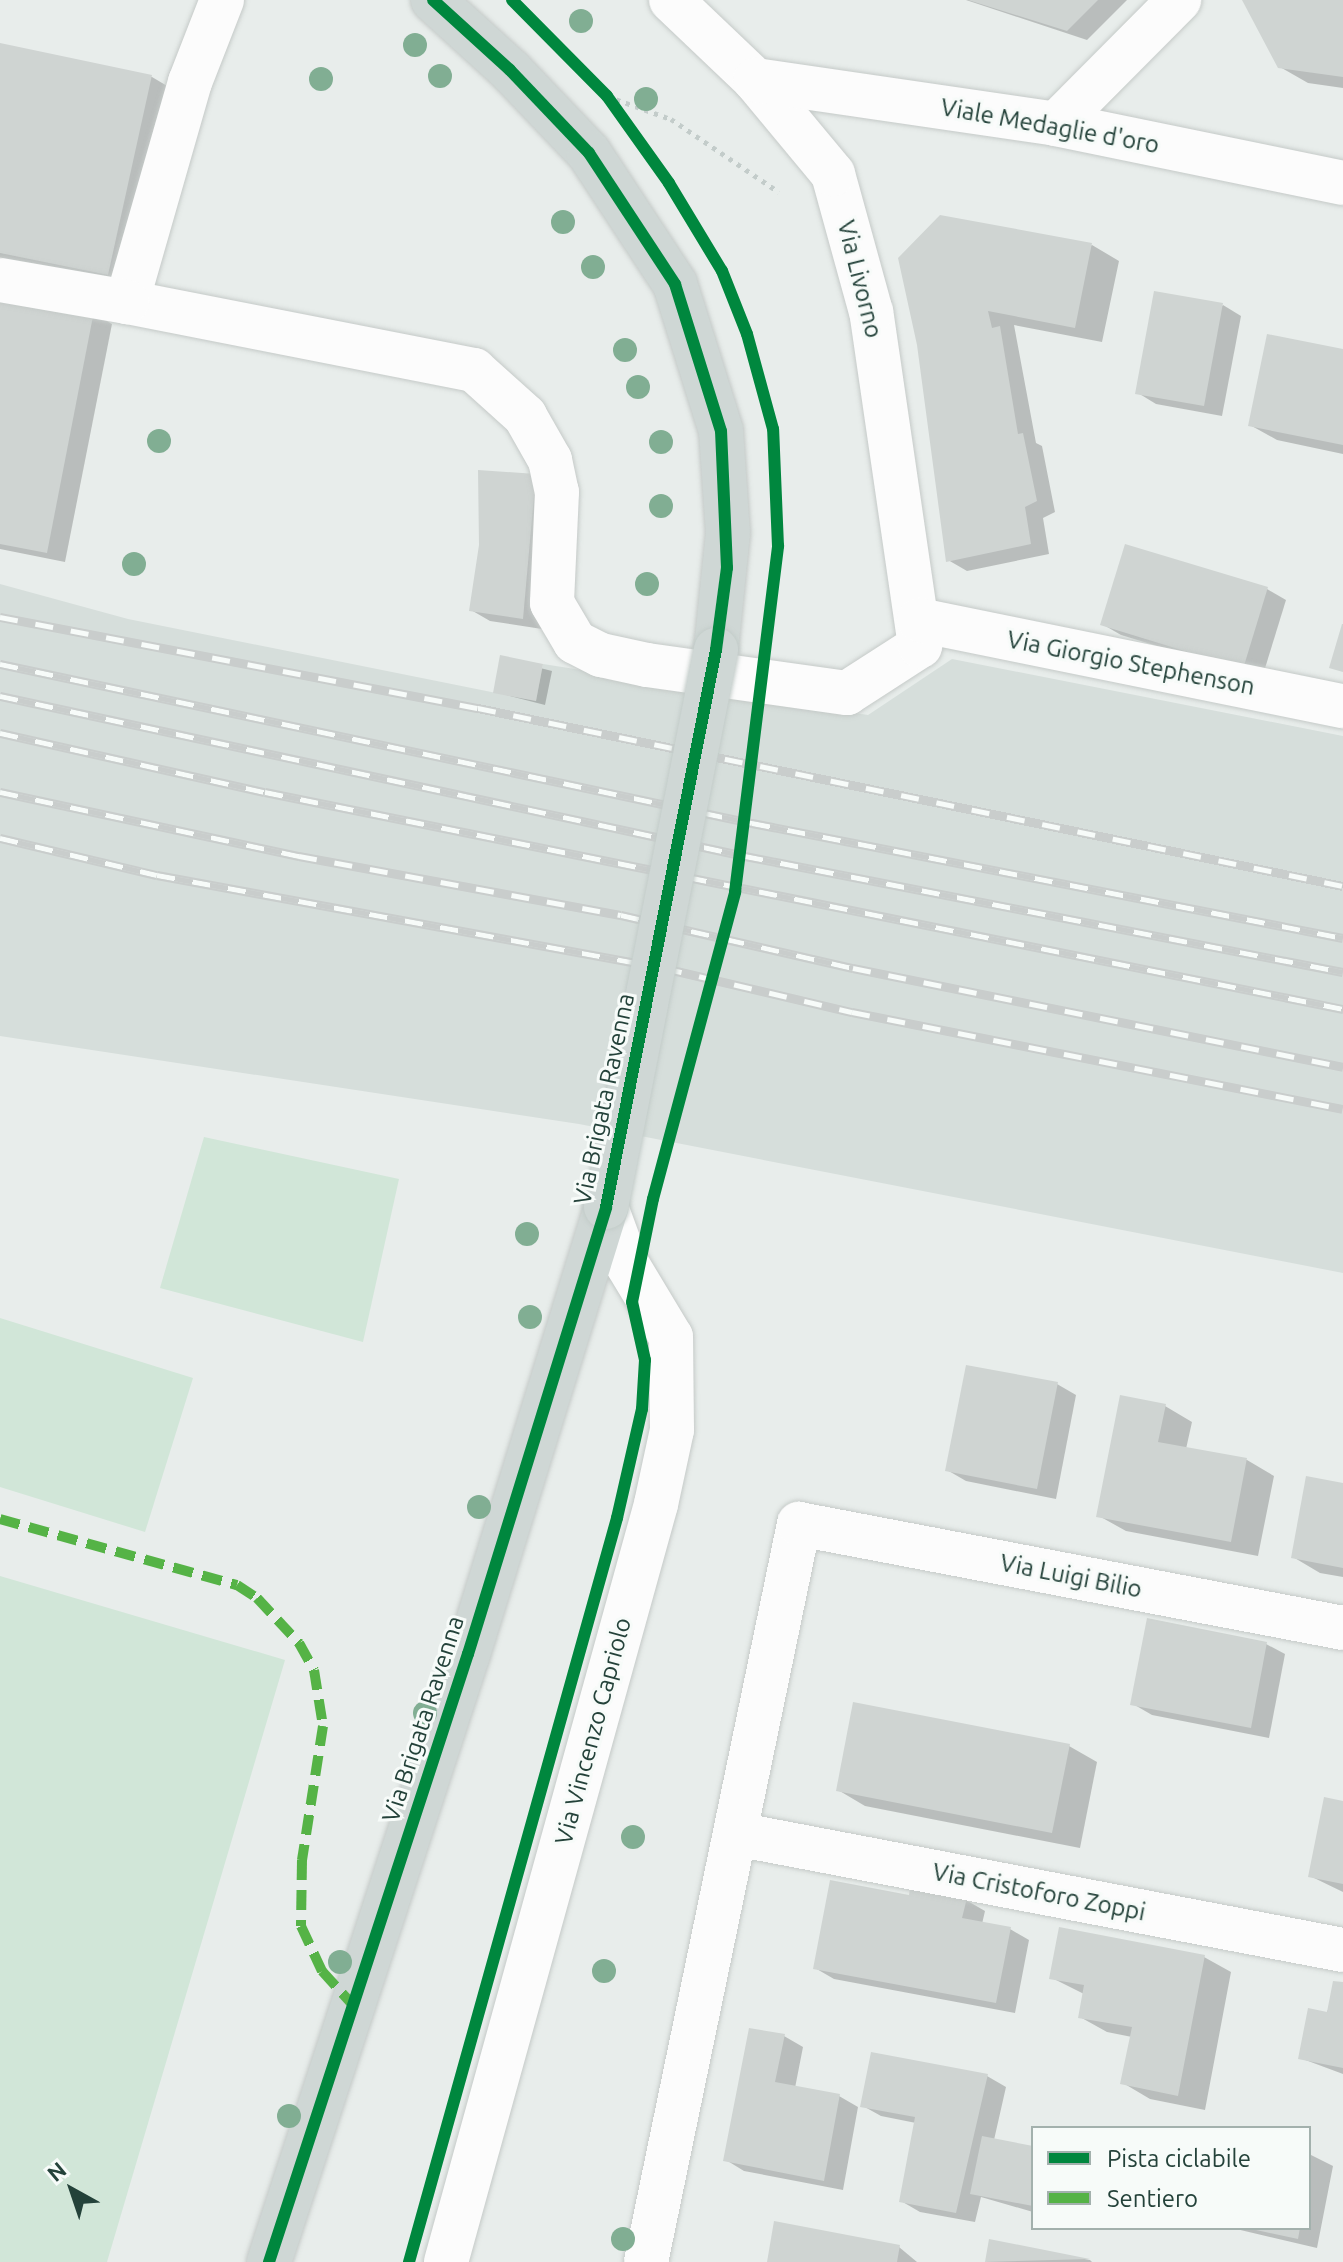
<!DOCTYPE html>
<html>
<head>
<meta charset="utf-8">
<style>
  body { margin:0 }
  #map { position:relative; width:1343px; height:2262px; overflow:hidden; background:#e8edeb; font-family:Ubuntu,sans-serif }
  div>[style] { position:absolute }
  [style*='--x'] { left:calc(var(--x)*1px); top:calc(var(--y)*1px); width:calc(var(--w)*1px); rotate:calc(var(--a)*1deg) }
  .built>* { inset:0; background:#d6dedb }
  .green>* { inset:0; background:#d1e6d8 }
  .shadow>* { inset:0; background:#0003 }
  .building>* { inset:0; background:#cfd4d2 }
  .path>* { height:5px; margin-top:-2.5px; transform-origin:0; background:repeating-linear-gradient(90deg,#c3ccca 0 4px,transparent 0 10px) }
  .roads { filter:drop-shadow(0 0 2px #c5cac8) drop-shadow(0 0 2px #c5cac8) }
  .minor>* { height:44px; margin:-22px; padding:0 22px; transform-origin:22px; border-radius:22px; background:#fcfcfc }
  .major>* { height:44px; margin:-22px; padding:0 22px; transform-origin:22px; border-radius:22px; background:#cfd7d5 }
  .rail>* { height:9px; margin-top:-4.5px; transform-origin:0; background:repeating-linear-gradient(90deg,#f7fbf9 0 18px,#c9cdcc 0 36px); box-sizing:border-box; border-block:2px solid #c9cdcc }
  .bridges { filter:drop-shadow(0 0 2px #c3ccc9) drop-shadow(0 0 2px #c3ccc9) }
  .major-bridge>* { height:44px; margin:-22px; padding:0 22px; transform-origin:22px; border-radius:22px; background:#cfd7d5 }
  .quiet>* { height:10px; margin-top:-5px; transform-origin:0; background:repeating-linear-gradient(90deg,#55b346 0 20px,transparent 0 30px) }
  .cycleway>* { height:12px; margin:-6px; padding:0 6px; transform-origin:6px; border-radius:6px; background:#00873e }
  .trees>* { width:24px; height:24px; margin:-12px; border-radius:50%; background:#81ae93 }
  span { translate:-50% -50%; white-space:nowrap; text-align:center; line-height:1.15; -webkit-text-stroke:6px #f7fbf9; paint-order:stroke }
  .street-label { font-size:24px; color:#24423a }
  .legend { position:absolute; left:1031px; top:2126px; width:280px; height:104px; box-sizing:border-box; background:#f7fbf9; border:2px solid #a3b1ad; margin:0; padding:10px 14px; list-style:none; font-size:24px; color:#24423a }
  .legend li { display:flex; align-items:center; gap:16px; height:40px }
  .legend b { width:40px; border:2px solid #a3b1ad }
  .north { position:absolute; left:32px; top:2150px; width:80px; height:80px; -webkit-text-stroke:6px #f7fbf9; paint-order:stroke; rotate:320deg; font-size:22px; font-weight:700; line-height:32px; text-align:center; color:#24423a }
  .north::after { content:''; display:block; margin:auto; width:28px; height:36px; background:#24423a; clip-path:polygon(50% 0,100% 100%,50% 72%,0 100%) }
</style>
</head>
<body>
<div id="map">
  <div class="built">
    <div style="clip-path:polygon(0 584px,128px 619px,536px 701px,543px 664px,868px 715px,952px 659px,1343px 736px,1343px 1273px,579px 1124px,0 1036px)"></div>
  </div>
  <div class="green">
    <div style="clip-path:polygon(204px 1137px,399px 1179px,363px 1342px,160px 1288px)"></div>
    <div style="clip-path:polygon(0 1318px,193px 1378px,145px 1532px,0 1487px)"></div>
    <div style="clip-path:polygon(0 1576px,285px 1660px,107px 2262px,0 2262px)"></div>
  </div>
  <div class="shadow">
    <div style="clip-path:polygon(966px 0,1127px 0,1087px 40px)"></div>
    <div style="clip-path:polygon(1244px 0,1343px 0,1343px 88px,1308px 83px,1280px 67px)"></div>
    <div style="clip-path:polygon(0 45px,152px 77px,179px 93px,136px 289px,0 262px)"></div>
    <div style="clip-path:polygon(1092px 245px,1119px 261px,1102px 342px,1014px 325px,1036px 443px,1042px 446px,1055px 512px,1043px 518px,1049px 554px,967px 571px,948px 560px,919px 345px)"></div>
    <div style="clip-path:polygon(0 295px,93px 313px,112px 324px,65px 562px,0 549px)"></div>
    <div style="clip-path:polygon(1223px 305px,1241px 316px,1222px 416px,1156px 404px,1138px 393px)"></div>
    <div style="clip-path:polygon(1343px 351px,1343px 454px,1277px 440px,1250px 425px)"></div>
    <div style="clip-path:polygon(480px 472px,554px 487px,542px 629px,490px 621px,471px 610px,481px 545px)"></div>
    <div style="clip-path:polygon(1267px 589px,1286px 600px,1262px 678px,1121px 635px,1102px 624px)"></div>
    <div style="clip-path:polygon(501px 658px,552px 671px,545px 705px,495px 692px)"></div>
    <div style="clip-path:polygon(1057px 1384px,1076px 1395px,1056px 1499px,966px 1481px,947px 1470px)"></div>
    <div style="clip-path:polygon(1165px 1406px,1192px 1422px,1186px 1449px,1247px 1460px,1274px 1476px,1258px 1556px,1126px 1531px,1099px 1516px)"></div>
    <div style="clip-path:polygon(1343px 1485px,1343px 1577px,1320px 1573px,1293px 1557px)"></div>
    <div style="clip-path:polygon(1266px 1644px,1285px 1654px,1269px 1738px,1152px 1715px,1133px 1704px)"></div>
    <div style="clip-path:polygon(1069px 1746px,1097px 1762px,1080px 1848px,865px 1806px,838px 1790px)"></div>
    <div style="clip-path:polygon(1343px 1803px,1343px 1892px,1310px 1876px)"></div>
    <div style="clip-path:polygon(910px 1897px,966px 1900px,985px 1911px,982px 1924px,1010px 1929px,1029px 1940px,1015px 2013px,834px 1979px,815px 1968px)"></div>
    <div style="clip-path:polygon(1204px 1957px,1231px 1972px,1205px 2110px,1150px 2099px,1123px 2083px,1132px 2037px,1107px 2032px,1080px 2017px,1084px 1994px,1052px 1978px)"></div>
    <div style="clip-path:polygon(1343px 1984px,1343px 2074px,1300px 2058px)"></div>
    <div style="clip-path:polygon(784px 2036px,803px 2047px,795px 2088px,839px 2096px,858px 2107px,843px 2190px,744px 2171px,726px 2160px)"></div>
    <div style="clip-path:polygon(987px 2076px,1006px 2087px,994px 2140px,1033px 2148px,1033px 2212px,981px 2197px,975px 2222px,920px 2212px,901px 2201px,916px 2123px,881px 2116px,863px 2106px)"></div>
    <div style="clip-path:polygon(1309px 2154px,1333px 2166px,1317px 2248px,1232px 2228px,1309px 2228px)"></div>
    <div style="clip-path:polygon(991px 2242px,1090px 2260px,1092px 2262px,987px 2262px)"></div>
    <div style="clip-path:polygon(899px 2247px,917px 2262px,769px 2262px)"></div>
  </div>
  <div class="building">
    <div style="clip-path:polygon(968px 0,1098px 0,1067px 31px)"></div>
    <div style="clip-path:polygon(1242px 0,1343px 0,1343px 77px,1278px 68px)"></div>
    <div style="clip-path:polygon(0 43px,152px 75px,108px 275px,0 253px)"></div>
    <div style="clip-path:polygon(940px 215px,1092px 243px,1075px 328px,988px 311px,992px 328px,1000px 326px,1018px 434px,1023px 433px,1037px 501px,1025px 507px,1031px 544px,946px 562px,917px 345px,898px 258px)"></div>
    <div style="clip-path:polygon(1154px 291px,1223px 303px,1204px 406px,1135px 394px)"></div>
    <div style="clip-path:polygon(0 293px,94px 311px,47px 553px,0 544px)"></div>
    <div style="clip-path:polygon(1267px 334px,1343px 349px,1343px 445px,1248px 426px)"></div>
    <div style="clip-path:polygon(478px 470px,536px 474px,523px 619px,469px 611px,479px 545px)"></div>
    <div style="clip-path:polygon(1125px 544px,1268px 587px,1243px 669px,1100px 625px)"></div>
    <div style="clip-path:polygon(1342px 624px,1343px 624px,1343px 672px,1329px 668px)"></div>
    <div style="clip-path:polygon(500px 655px,543px 664px,536px 701px,493px 693px)"></div>
    <div style="clip-path:polygon(966px 1365px,1058px 1382px,1037px 1489px,945px 1471px)"></div>
    <div style="clip-path:polygon(1120px 1395px,1166px 1404px,1158px 1442px,1247px 1458px,1231px 1542px,1096px 1517px)"></div>
    <div style="clip-path:polygon(1306px 1476px,1343px 1483px,1343px 1568px,1291px 1558px)"></div>
    <div style="clip-path:polygon(1147px 1618px,1267px 1642px,1251px 1728px,1130px 1705px)"></div>
    <div style="clip-path:polygon(853px 1702px,1070px 1744px,1052px 1833px,836px 1791px)"></div>
    <div style="clip-path:polygon(1324px 1797px,1343px 1801px,1343px 1884px,1308px 1877px)"></div>
    <div style="clip-path:polygon(830px 1880px,909px 1895px,910px 1887px,967px 1898px,962px 1918px,1011px 1927px,996px 2003px,813px 1969px)"></div>
    <div style="clip-path:polygon(1059px 1927px,1205px 1955px,1178px 2096px,1120px 2084px,1132px 2027px,1078px 2018px,1084px 1985px,1049px 1979px)"></div>
    <div style="clip-path:polygon(1333px 1981px,1343px 1982px,1343px 2068px,1298px 2059px,1308px 2008px,1327px 2012px)"></div>
    <div style="clip-path:polygon(749px 2028px,785px 2034px,775px 2082px,840px 2094px,824px 2181px,723px 2161px)"></div>
    <div style="clip-path:polygon(871px 2052px,988px 2074px,956px 2213px,899px 2202px,915px 2117px,860px 2107px)"></div>
    <div style="clip-path:polygon(982px 2136px,1033px 2146px,1033px 2206px,970px 2194px)"></div>
    <div style="clip-path:polygon(774px 2221px,900px 2245px,897px 2262px,767px 2262px)"></div>
    <div style="clip-path:polygon(1247px 2228px,1300px 2228px,1298px 2239px)"></div>
    <div style="clip-path:polygon(989px 2239px,1090px 2259px,985px 2262px)"></div>
  </div>
  <div class="path">
    <div style="--x:607;--y:96;--w:68;--a:19.8"></div>
    <div style="--x:671;--y:119;--w:130;--a:34.1"></div>
  </div>
  <div class="roads">
    <div class="minor">
      <div style="--x:222;--y:0;--w:88;--a:111.3"></div>
      <div style="--x:190;--y:82;--w:229;--a:106"></div>
      <div style="--x:127;--y:302;--w:354;--a:11.1"></div>
      <div style="--x:474;--y:370;--w:69;--a:42"></div>
      <div style="--x:525;--y:416;--w:51;--a:60.4"></div>
      <div style="--x:550;--y:460;--w:33;--a:78"></div>
      <div style="--x:557;--y:492;--w:111;--a:92.6"></div>
      <div style="--x:552;--y:603;--w:45;--a:59.5"></div>
      <div style="--x:575;--y:642;--w:29;--a:27"></div>
      <div style="--x:601;--y:655;--w:47;--a:12.3"></div>
      <div style="--x:647;--y:665;--w:202;--a:8"></div>
      <div style="--x:847;--y:693;--w:87;--a:-32.8"></div>
      <div style="--x:920;--y:646;--w:338;--a:-98.3"></div>
      <div style="--x:871;--y:312;--w:143;--a:-105.4"></div>
      <div style="--x:833;--y:174;--w:122;--a:-129.7"></div>
      <div style="--x:755;--y:80;--w:116;--a:-136.4"></div>
      <div style="--x:755;--y:80;--w:304;--a:8.3"></div>
      <div style="--x:1056;--y:124;--w:293;--a:11.6"></div>
      <div style="--x:1056;--y:124;--w:175;--a:-45.2"></div>
      <div style="--x:0;--y:280;--w:129;--a:9.8"></div>
      <div style="--x:919;--y:620;--w:433;--a:11.5"></div>
      <div style="--x:736;--y:1834;--w:618;--a:10.82"></div>
      <div style="--x:446;--y:2262;--w:787;--a:-74.51"></div>
      <div style="--x:656;--y:1504;--w:76;--a:-77.8"></div>
      <div style="--x:672;--y:1430;--w:93;--a:-90.6"></div>
      <div style="--x:671;--y:1337;--w:85;--a:-121.1"></div>
      <div style="--x:627;--y:1264;--w:61;--a:-110.2"></div>
      <div style="--x:646;--y:2262;--w:754;--a:-78.29"></div>
      <div style="--x:799;--y:1524;--w:554;--a:10.82"></div>
    </div>
    <div class="major">
      <div style="--x:433;--y:0;--w:104;--a:42.3"></div>
      <div style="--x:510;--y:70;--w:115;--a:46.4"></div>
      <div style="--x:589;--y:153;--w:157;--a:56.7"></div>
      <div style="--x:675;--y:284;--w:154;--a:72.6"></div>
      <div style="--x:721;--y:431;--w:102;--a:86.1"></div>
      <div style="--x:728;--y:533;--w:118;--a:95.9"></div>
      <div style="--x:269;--y:2262;--w:640;--a:-71.88"></div>
      <div style="--x:468;--y:1654;--w:468;--a:-72.8"></div>
    </div>
  </div>
  <div class="rail">
    <div style="--x:0;--y:617;--w:487;--a:10.8"></div>
    <div style="--x:478;--y:708;--w:883;--a:11.63"></div>
    <div style="--x:0;--y:664;--w:769;--a:11.94"></div>
    <div style="--x:752;--y:823;--w:602;--a:11.01"></div>
    <div style="--x:0;--y:696;--w:762;--a:12.12"></div>
    <div style="--x:745;--y:856;--w:609;--a:10.98"></div>
    <div style="--x:0;--y:733;--w:271;--a:12.6"></div>
    <div style="--x:265;--y:792;--w:1100;--a:11.38"></div>
    <div style="--x:0;--y:792;--w:306;--a:12.1"></div>
    <div style="--x:299;--y:856;--w:327;--a:10.4"></div>
    <div style="--x:621;--y:915;--w:238;--a:12.9"></div>
    <div style="--x:853;--y:968;--w:500;--a:11.4"></div>
    <div style="--x:0;--y:838;--w:161;--a:13.3"></div>
    <div style="--x:157;--y:875;--w:515;--a:10.39"></div>
    <div style="--x:664;--y:968;--w:193;--a:13.2"></div>
    <div style="--x:852;--y:1012;--w:500;--a:11.18"></div>
  </div>
  <div class="bridges">
    <div class="major-bridge">
      <div style="--x:606;--y:1207;--w:568;--a:-78.83"></div>
    </div>
  </div>
  <div class="quiet">
    <div style="--x:0;--y:1519;--w:246;--a:15.6"></div>
    <div style="--x:237;--y:1585;--w:24;--a:33"></div>
    <div style="--x:257;--y:1598;--w:62;--a:47"></div>
    <div style="--x:299;--y:1643;--w:31;--a:61"></div>
    <div style="--x:314;--y:1670;--w:57;--a:80.9"></div>
    <div style="--x:323;--y:1726;--w:136;--a:98.9"></div>
    <div style="--x:302;--y:1860;--w:66;--a:90.9"></div>
    <div style="--x:301;--y:1926;--w:50;--a:65"></div>
    <div style="--x:322;--y:1971;--w:45;--a:47.7"></div>
  </div>
  <div class="cycleway">
    <div style="--x:269;--y:2262;--w:640;--a:-71.88"></div>
    <div style="--x:468;--y:1654;--w:468;--a:-72.8"></div>
    <div style="--x:606;--y:1207;--w:568;--a:-78.83"></div>
    <div style="--x:716;--y:650;--w:83;--a:-82.4"></div>
    <div style="--x:727;--y:568;--w:137;--a:-92.5"></div>
    <div style="--x:721;--y:431;--w:154;--a:-107.4"></div>
    <div style="--x:675;--y:284;--w:157;--a:-123.3"></div>
    <div style="--x:589;--y:153;--w:115;--a:-133.6"></div>
    <div style="--x:510;--y:70;--w:104;--a:-137.7"></div>
    <div style="--x:409;--y:2262;--w:773;--a:-74.38"></div>
    <div style="--x:617;--y:1518;--w:112;--a:-77.1"></div>
    <div style="--x:642;--y:1409;--w:49;--a:-86.5"></div>
    <div style="--x:645;--y:1360;--w:59;--a:-102.6"></div>
    <div style="--x:632;--y:1302;--w:105;--a:-78.5"></div>
    <div style="--x:653;--y:1199;--w:318;--a:-75"></div>
    <div style="--x:735;--y:892;--w:349;--a:-82.9"></div>
    <div style="--x:778;--y:546;--w:117;--a:-92.4"></div>
    <div style="--x:773;--y:429;--w:98;--a:-105.3"></div>
    <div style="--x:747;--y:334;--w:68;--a:-111.6"></div>
    <div style="--x:722;--y:271;--w:103;--a:-121.1"></div>
    <div style="--x:669;--y:183;--w:107;--a:-125.5"></div>
    <div style="--x:607;--y:96;--w:135;--a:-134.7"></div>
  </div>
  <div class="trees">
    <div style="left:581px;top:21px"></div>
    <div style="left:415px;top:45px"></div>
    <div style="left:440px;top:76px"></div>
    <div style="left:321px;top:79px"></div>
    <div style="left:646px;top:99px"></div>
    <div style="left:563px;top:222px"></div>
    <div style="left:593px;top:267px"></div>
    <div style="left:625px;top:350px"></div>
    <div style="left:638px;top:387px"></div>
    <div style="left:159px;top:441px"></div>
    <div style="left:661px;top:442px"></div>
    <div style="left:661px;top:506px"></div>
    <div style="left:134px;top:564px"></div>
    <div style="left:647px;top:584px"></div>
    <div style="left:527px;top:1234px"></div>
    <div style="left:530px;top:1317px"></div>
    <div style="left:479px;top:1507px"></div>
    <div style="left:425px;top:1713px"></div>
    <div style="left:633px;top:1837px"></div>
    <div style="left:340px;top:1962px"></div>
    <div style="left:604px;top:1971px"></div>
    <div style="left:289px;top:2116px"></div>
    <div style="left:623px;top:2239px"></div>
  </div>
  <div class="street-label">
    <span style="left:1050px;top:126px;rotate:10deg">Viale Medaglie d'oro</span>
    <span style="left:860px;top:279px;rotate:76deg">Via Livorno</span>
    <span style="left:1131px;top:663px;rotate:11deg">Via Giorgio Stephenson</span>
    <span style="left:604px;top:1099px;rotate:-78deg">Via Brigata Ravenna</span>
    <span style="left:1071px;top:1576px;rotate:11deg">Via Luigi Bilio</span>
    <span style="left:423px;top:1719px;rotate:-72deg">Via Brigata Ravenna</span>
    <span style="left:593px;top:1731px;rotate:-75deg">Via Vincenzo Capriolo</span>
    <span style="left:1039px;top:1892px;rotate:11deg">Via Cristoforo Zoppi</span>
  </div>
  <ul class="legend">
  <li><b style="height:10px;background:#00873e"></b>Pista ciclabile</li>
  <li><b style="height:10px;background:#55b346"></b>Sentiero</li>
  </ul>
  <div class="north">N</div>
</div>
</body>
</html>
